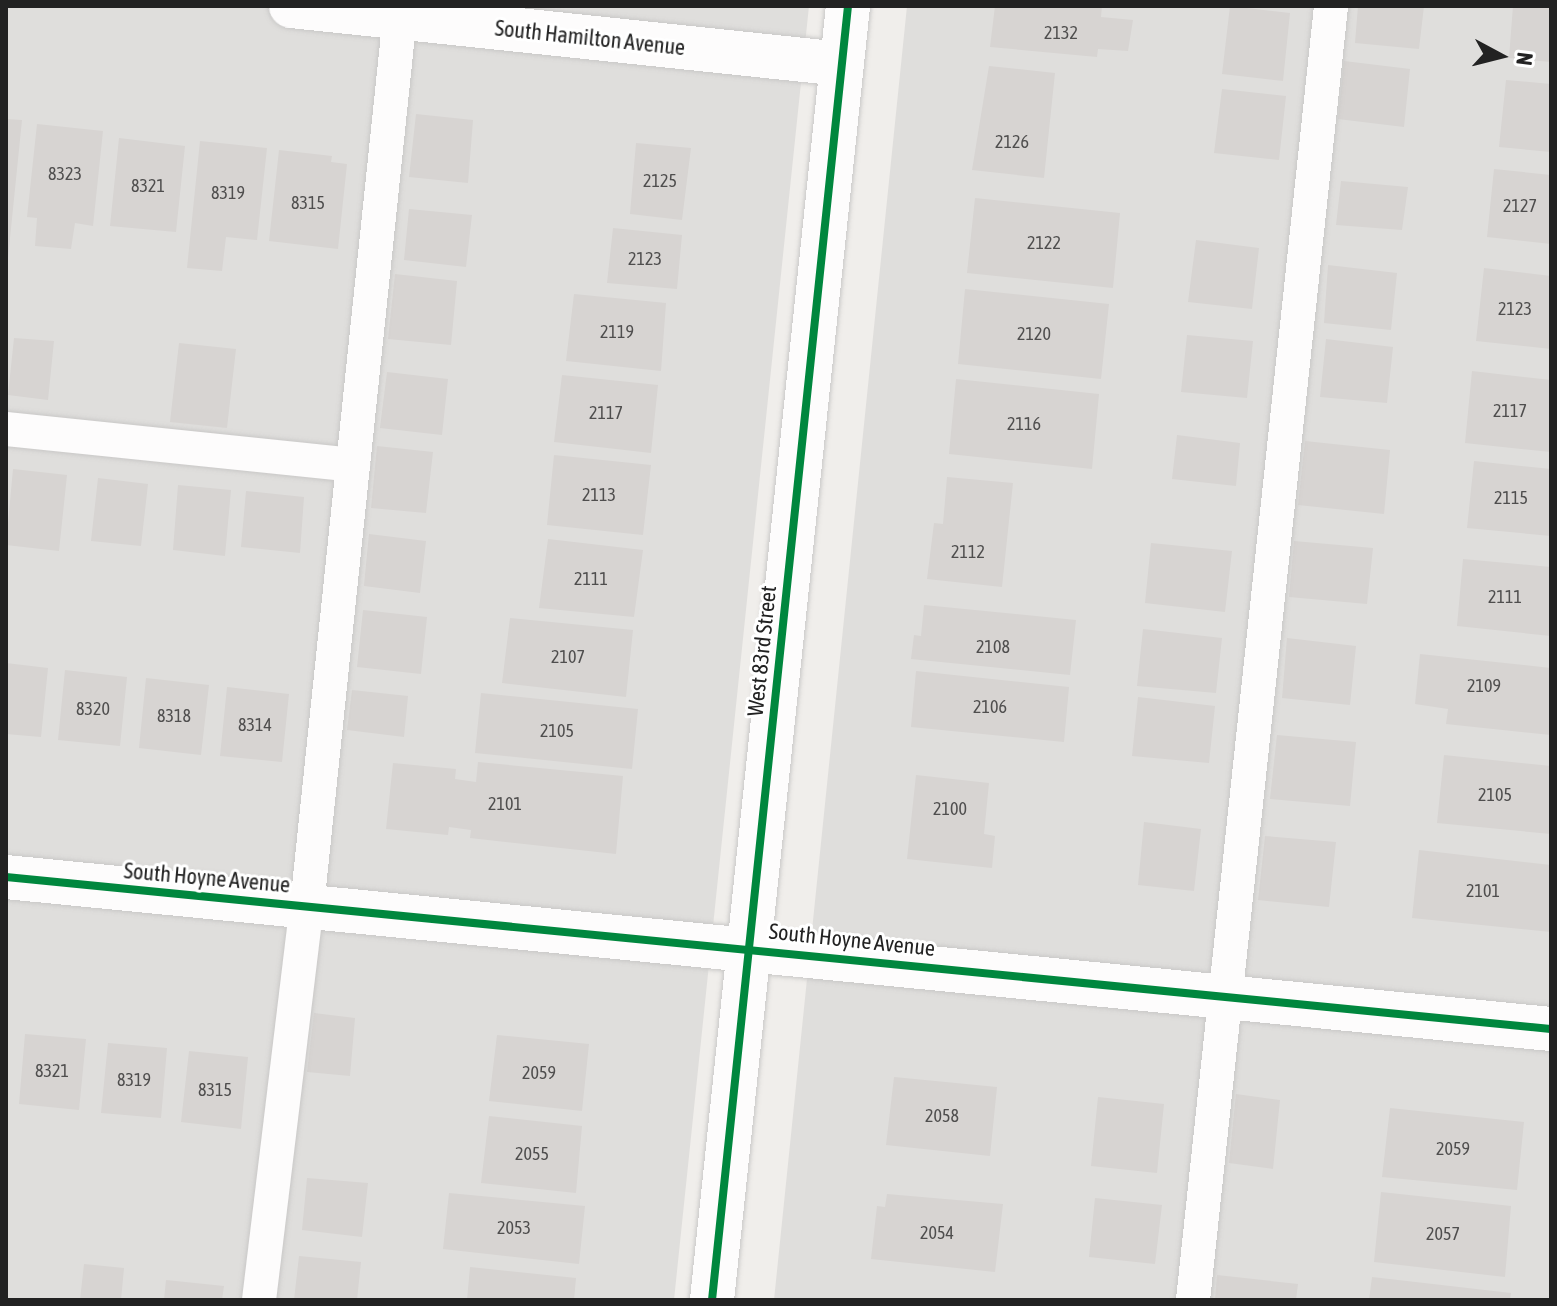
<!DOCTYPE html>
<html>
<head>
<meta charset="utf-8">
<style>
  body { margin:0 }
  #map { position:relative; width:1557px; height:1306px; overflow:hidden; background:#f0eeeb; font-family:"Asap Condensed",sans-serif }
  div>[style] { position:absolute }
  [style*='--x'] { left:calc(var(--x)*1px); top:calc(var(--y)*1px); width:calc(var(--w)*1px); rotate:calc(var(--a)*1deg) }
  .residential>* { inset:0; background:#dfdedc }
  .building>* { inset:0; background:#d7d4d2 }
  .roads { filter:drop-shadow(0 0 2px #c9c8c7) drop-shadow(0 0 2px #c9c8c7) }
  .service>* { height:34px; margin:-17px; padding:0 17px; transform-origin:17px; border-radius:17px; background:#fdfcfc }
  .minor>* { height:44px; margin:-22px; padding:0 22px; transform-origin:22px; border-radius:22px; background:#fdfcfc }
  .tertiary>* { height:44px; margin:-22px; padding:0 22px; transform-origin:22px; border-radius:22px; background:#fdfcfc }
  .cycleway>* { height:8px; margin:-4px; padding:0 4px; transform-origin:4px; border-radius:4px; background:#00873e }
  span { translate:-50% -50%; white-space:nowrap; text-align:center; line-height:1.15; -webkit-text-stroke:6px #fff; paint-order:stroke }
  .number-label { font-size:18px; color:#4f4e4e }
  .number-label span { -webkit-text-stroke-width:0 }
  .street-label { font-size:22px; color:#222 }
  .frame { position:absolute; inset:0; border:8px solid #222; pointer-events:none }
  .north { position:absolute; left:1461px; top:16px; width:80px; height:80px; -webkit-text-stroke:6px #fff; paint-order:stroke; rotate:97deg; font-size:22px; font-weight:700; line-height:32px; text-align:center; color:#222 }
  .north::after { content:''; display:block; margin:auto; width:28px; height:36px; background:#222; clip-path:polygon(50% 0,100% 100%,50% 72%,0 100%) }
</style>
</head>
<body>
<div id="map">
  <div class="residential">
    <div style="clip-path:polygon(6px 6px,809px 6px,674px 1300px,6px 1300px)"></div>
    <div style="clip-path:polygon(907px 6px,1551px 6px,1551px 1300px,774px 1300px)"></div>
  </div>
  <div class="building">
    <div style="clip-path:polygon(995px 6px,1102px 6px,1101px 17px,1133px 20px,1128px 51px,1098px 49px,1097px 57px,990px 47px)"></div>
    <div style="clip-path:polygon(1230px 6px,1290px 13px,1283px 81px,1222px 74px)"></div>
    <div style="clip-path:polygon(1358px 6px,1424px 6px,1419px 49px,1355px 43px)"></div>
    <div style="clip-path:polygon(1513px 6px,1551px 6px,1551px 62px,1509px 58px)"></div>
    <div style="clip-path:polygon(1344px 61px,1410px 69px,1404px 127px,1338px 119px)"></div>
    <div style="clip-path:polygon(989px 66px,1055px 73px,1044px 178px,972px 170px)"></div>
    <div style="clip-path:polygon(1506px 80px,1551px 84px,1551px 152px,1499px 147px)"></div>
    <div style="clip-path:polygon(1222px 89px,1286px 96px,1279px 160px,1214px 153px)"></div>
    <div style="clip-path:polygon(416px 114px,473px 120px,468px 183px,409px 177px)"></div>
    <div style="clip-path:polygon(6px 119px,22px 120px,8px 258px,6px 257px)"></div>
    <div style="clip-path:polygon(37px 124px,103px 131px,93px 226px,75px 223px,71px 249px,35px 246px,37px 218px,27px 217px)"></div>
    <div style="clip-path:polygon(119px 138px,185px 146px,176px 232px,110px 226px)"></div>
    <div style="clip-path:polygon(200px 141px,267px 148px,257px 240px,226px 237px,222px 271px,187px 268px)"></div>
    <div style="clip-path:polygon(636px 143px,691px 148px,682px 220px,630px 214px)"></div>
    <div style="clip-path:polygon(279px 150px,332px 156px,331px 162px,347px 164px,338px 249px,269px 241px)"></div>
    <div style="clip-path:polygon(1494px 169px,1551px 175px,1551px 244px,1487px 237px)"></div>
    <div style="clip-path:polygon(1341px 181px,1408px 187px,1402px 230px,1336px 225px)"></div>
    <div style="clip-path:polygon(975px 198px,1120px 213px,1113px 288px,967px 273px)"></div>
    <div style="clip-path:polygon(409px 209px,472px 215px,466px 267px,404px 260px)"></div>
    <div style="clip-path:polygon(613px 228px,682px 235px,677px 289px,607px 283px)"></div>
    <div style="clip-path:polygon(1196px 240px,1259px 248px,1252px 309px,1188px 302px)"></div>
    <div style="clip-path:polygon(1328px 265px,1397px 273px,1391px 330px,1324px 323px)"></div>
    <div style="clip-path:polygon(1484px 268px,1551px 276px,1551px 349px,1476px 341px)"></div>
    <div style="clip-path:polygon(395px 274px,457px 281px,451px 345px,388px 339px)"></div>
    <div style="clip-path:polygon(965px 289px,1109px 304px,1101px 379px,958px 364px)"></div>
    <div style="clip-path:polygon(574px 294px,666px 303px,661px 371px,566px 361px)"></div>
    <div style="clip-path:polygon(1187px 335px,1253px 341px,1247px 398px,1181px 392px)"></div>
    <div style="clip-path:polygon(14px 338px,54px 341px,48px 400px,8px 395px)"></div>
    <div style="clip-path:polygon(1326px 339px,1393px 347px,1387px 403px,1320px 397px)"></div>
    <div style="clip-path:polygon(179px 343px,236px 349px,227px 428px,170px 422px)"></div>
    <div style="clip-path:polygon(1472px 371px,1551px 380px,1551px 452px,1465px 443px)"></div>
    <div style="clip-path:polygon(387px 372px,448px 379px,442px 435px,380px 428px)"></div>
    <div style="clip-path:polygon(562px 375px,658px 385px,651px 453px,554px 442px)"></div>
    <div style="clip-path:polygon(956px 379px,1099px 394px,1092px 469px,949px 454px)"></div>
    <div style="clip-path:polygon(1177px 435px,1240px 443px,1236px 486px,1172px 479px)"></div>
    <div style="clip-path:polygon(1305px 441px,1390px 450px,1384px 514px,1298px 505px)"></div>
    <div style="clip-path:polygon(377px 446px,433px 452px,426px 513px,371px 508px)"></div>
    <div style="clip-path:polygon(554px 455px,651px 465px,643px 535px,547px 525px)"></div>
    <div style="clip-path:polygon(1474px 461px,1551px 469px,1551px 536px,1467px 528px)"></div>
    <div style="clip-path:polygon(13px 469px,67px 475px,59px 551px,6px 545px)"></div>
    <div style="clip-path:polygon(947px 477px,1013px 483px,1002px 587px,927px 579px,934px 523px,943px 524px)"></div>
    <div style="clip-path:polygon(98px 478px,148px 484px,141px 546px,91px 541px)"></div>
    <div style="clip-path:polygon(178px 485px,231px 490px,225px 556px,173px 550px)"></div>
    <div style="clip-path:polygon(246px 491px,304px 497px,300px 553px,241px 547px)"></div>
    <div style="clip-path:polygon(369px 534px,426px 541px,420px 593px,364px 586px)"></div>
    <div style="clip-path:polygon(548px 539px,643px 550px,634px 617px,539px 608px)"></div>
    <div style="clip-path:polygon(1294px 541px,1373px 548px,1367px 604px,1289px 597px)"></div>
    <div style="clip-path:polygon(1151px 543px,1232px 551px,1225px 612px,1145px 603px)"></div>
    <div style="clip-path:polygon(1463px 559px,1551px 567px,1551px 636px,1457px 626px)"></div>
    <div style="clip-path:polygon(924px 605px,1076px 620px,1070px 675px,911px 659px,914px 635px,921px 636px)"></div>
    <div style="clip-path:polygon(363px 610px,427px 617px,421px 674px,357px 667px)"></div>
    <div style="clip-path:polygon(510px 618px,633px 630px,626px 697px,502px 683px)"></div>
    <div style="clip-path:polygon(1143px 629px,1222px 638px,1216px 693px,1137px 686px)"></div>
    <div style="clip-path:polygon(1287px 638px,1356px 646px,1350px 705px,1282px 698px)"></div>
    <div style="clip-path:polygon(1420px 654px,1551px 668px,1551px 735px,1446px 724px,1448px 709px,1415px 704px)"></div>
    <div style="clip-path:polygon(6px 663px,48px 668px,41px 737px,6px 734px)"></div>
    <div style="clip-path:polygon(65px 670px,127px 677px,120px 746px,58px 740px)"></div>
    <div style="clip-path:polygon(916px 671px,1069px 687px,1064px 742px,911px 727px)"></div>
    <div style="clip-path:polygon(146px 678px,209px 685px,201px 755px,139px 748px)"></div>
    <div style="clip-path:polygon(227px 687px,289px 694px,282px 762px,220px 756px)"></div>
    <div style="clip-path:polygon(352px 690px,408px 696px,404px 737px,347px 730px)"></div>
    <div style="clip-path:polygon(481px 693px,638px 709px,632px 769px,475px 753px)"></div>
    <div style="clip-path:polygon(1138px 697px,1215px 706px,1209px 763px,1132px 756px)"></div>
    <div style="clip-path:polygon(1277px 735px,1356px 742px,1350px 806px,1270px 799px)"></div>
    <div style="clip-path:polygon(1444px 755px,1551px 766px,1551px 834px,1437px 823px)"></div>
    <div style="clip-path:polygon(478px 762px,623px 776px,616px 854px,470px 838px,471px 830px,449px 827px,448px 835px,386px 829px,393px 763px,456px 769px,455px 779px,476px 782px)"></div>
    <div style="clip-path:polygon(916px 775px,989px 783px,984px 834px,995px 836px,992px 868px,907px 859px)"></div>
    <div style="clip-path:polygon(1144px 822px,1201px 829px,1194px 891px,1138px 885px)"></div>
    <div style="clip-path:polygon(1265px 836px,1336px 842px,1329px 907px,1258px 900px)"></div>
    <div style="clip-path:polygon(1419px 850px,1551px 865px,1551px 932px,1412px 918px)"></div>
    <div style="clip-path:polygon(314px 1013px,355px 1018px,350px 1076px,307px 1072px)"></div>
    <div style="clip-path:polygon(25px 1034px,86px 1039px,79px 1110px,19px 1104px)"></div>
    <div style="clip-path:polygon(497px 1035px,589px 1044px,582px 1111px,489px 1101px)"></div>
    <div style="clip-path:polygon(108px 1043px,167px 1048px,161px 1118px,101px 1113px)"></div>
    <div style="clip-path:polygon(189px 1051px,248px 1057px,241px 1129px,181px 1122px)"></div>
    <div style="clip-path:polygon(894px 1077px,997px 1087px,990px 1156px,886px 1145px)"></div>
    <div style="clip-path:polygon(1236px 1094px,1280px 1100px,1273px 1169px,1229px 1163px)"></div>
    <div style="clip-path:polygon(1098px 1097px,1164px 1104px,1157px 1173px,1091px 1166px)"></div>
    <div style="clip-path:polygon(1390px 1108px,1524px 1122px,1517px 1190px,1382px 1177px)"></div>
    <div style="clip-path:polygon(489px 1116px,582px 1126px,576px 1193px,481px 1183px)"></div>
    <div style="clip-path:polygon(307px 1178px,368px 1183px,362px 1237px,302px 1230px)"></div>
    <div style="clip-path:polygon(1381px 1192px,1511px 1206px,1505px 1277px,1374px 1262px)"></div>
    <div style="clip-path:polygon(449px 1193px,585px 1206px,579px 1264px,443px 1249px)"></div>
    <div style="clip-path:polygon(887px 1194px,1003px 1204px,995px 1272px,871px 1259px,877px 1206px,885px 1207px)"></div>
    <div style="clip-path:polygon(1095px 1198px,1162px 1205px,1155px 1264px,1089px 1257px)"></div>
    <div style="clip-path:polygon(299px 1256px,361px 1262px,357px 1300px,294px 1300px)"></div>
    <div style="clip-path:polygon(84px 1264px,124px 1268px,121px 1300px,80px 1300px)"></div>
    <div style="clip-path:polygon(470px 1267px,576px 1278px,574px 1300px,467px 1300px)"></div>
    <div style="clip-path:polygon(1217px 1275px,1298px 1284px,1296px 1300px,1215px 1300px)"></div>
    <div style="clip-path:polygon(1372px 1277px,1511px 1293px,1510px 1300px,1369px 1300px)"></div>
    <div style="clip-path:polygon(166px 1280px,224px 1286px,222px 1300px,164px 1300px)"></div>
  </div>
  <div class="roads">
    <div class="service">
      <div style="--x:6;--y:429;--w:349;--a:5.9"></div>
      <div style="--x:259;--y:1300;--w:397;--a:-83.1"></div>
      <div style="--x:307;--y:906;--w:905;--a:-84.04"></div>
      <div style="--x:1193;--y:1300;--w:1301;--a:-83.91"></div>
    </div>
    <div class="minor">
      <div style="--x:291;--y:6;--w:554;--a:6.01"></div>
      <div style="--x:6;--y:877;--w:1552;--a:5.62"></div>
    </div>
    <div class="tertiary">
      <div style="--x:712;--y:1300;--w:1301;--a:-84"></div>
    </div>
  </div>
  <div class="cycleway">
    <div style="--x:6;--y:877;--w:1552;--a:5.62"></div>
    <div style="--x:712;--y:1300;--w:1301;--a:-84"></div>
  </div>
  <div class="number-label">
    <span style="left:1061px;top:33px">2132</span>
    <span style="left:1012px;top:142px">2126</span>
    <span style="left:65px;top:174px">8323</span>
    <span style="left:660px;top:181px">2125</span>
    <span style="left:148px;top:186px">8321</span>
    <span style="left:228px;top:193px">8319</span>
    <span style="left:308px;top:203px">8315</span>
    <span style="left:1520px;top:206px">2127</span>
    <span style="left:1044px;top:243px">2122</span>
    <span style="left:645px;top:259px">2123</span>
    <span style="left:1515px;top:309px">2123</span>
    <span style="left:617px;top:332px">2119</span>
    <span style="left:1034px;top:334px">2120</span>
    <span style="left:1510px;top:411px">2117</span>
    <span style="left:606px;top:413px">2117</span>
    <span style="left:1024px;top:424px">2116</span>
    <span style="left:599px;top:495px">2113</span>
    <span style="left:1511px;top:498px">2115</span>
    <span style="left:968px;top:552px">2112</span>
    <span style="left:591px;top:579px">2111</span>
    <span style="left:1505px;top:597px">2111</span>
    <span style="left:993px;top:647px">2108</span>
    <span style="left:568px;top:657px">2107</span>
    <span style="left:1484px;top:686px">2109</span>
    <span style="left:990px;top:707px">2106</span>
    <span style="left:93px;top:709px">8320</span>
    <span style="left:174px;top:716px">8318</span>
    <span style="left:255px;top:725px">8314</span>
    <span style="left:557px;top:731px">2105</span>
    <span style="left:1495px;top:795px">2105</span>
    <span style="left:505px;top:804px">2101</span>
    <span style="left:950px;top:809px">2100</span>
    <span style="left:1483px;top:891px">2101</span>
    <span style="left:52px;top:1071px">8321</span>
    <span style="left:539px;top:1073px">2059</span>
    <span style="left:134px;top:1080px">8319</span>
    <span style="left:215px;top:1090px">8315</span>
    <span style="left:942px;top:1116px">2058</span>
    <span style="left:1453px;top:1149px">2059</span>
    <span style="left:532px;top:1154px">2055</span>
    <span style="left:514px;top:1228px">2053</span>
    <span style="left:937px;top:1233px">2054</span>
    <span style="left:1443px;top:1234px">2057</span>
  </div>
  <div class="street-label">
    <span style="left:590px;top:38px;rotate:6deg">South Hamilton Avenue</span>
    <span style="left:762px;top:651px;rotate:-84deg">West 83rd Street</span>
    <span style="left:207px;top:878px;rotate:5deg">South Hoyne Avenue</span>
    <span style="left:852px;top:940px;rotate:6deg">South Hoyne Avenue</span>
  </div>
  <div class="frame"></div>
  <div class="north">N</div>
</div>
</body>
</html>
